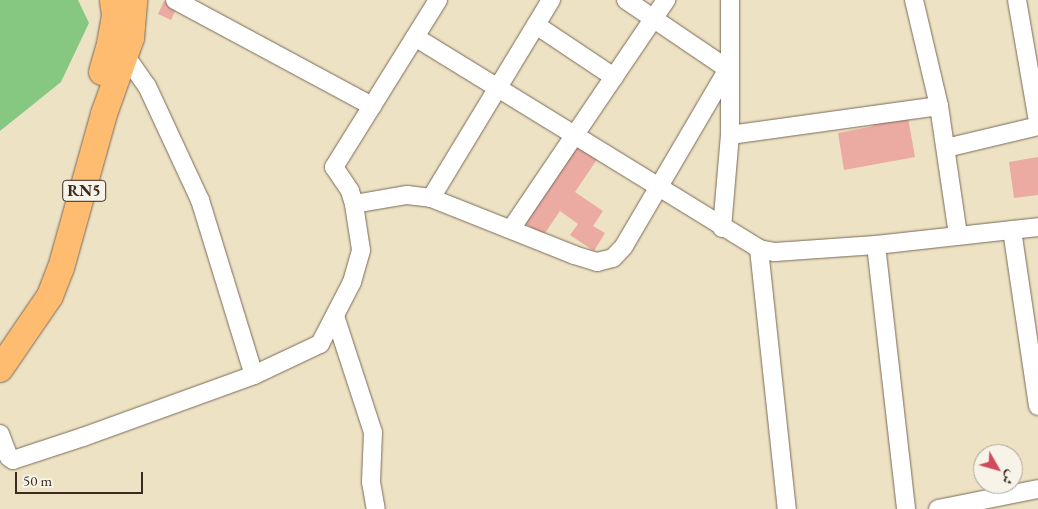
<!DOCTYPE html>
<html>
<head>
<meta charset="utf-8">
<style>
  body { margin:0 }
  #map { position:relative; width:1038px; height:509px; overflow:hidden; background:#eee2c4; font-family:"EB Garamond",Amiri,serif }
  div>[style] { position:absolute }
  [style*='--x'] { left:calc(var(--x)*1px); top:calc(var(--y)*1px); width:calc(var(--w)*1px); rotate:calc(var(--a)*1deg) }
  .green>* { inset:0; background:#86c881 }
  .building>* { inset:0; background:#ebaba3 }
  .roads { filter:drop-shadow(0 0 1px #7a6a58) drop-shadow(0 0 1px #7a6a58) }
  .street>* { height:18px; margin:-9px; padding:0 9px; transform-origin:9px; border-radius:9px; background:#fff }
  .primary>* { height:26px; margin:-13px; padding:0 13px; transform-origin:13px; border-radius:13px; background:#febc70 }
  span { translate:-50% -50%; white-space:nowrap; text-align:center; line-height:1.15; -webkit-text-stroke:4px #f7f3e8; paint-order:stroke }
  .shield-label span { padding:1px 4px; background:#f7f3e8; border:1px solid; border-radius:4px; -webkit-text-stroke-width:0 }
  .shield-label { font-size:16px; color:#3b2a1e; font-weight:700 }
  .north { position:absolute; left:973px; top:444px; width:50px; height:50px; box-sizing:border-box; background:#f7f3e8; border:1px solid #aca397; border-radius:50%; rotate:128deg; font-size:14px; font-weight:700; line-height:20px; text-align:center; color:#3b2a1e }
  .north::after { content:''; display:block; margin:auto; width:18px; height:22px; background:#d1495b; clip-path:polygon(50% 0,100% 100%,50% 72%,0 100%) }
  .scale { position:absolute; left:15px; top:472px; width:128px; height:22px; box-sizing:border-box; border:2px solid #3b2a1e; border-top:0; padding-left:6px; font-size:15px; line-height:18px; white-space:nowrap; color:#3b2a1e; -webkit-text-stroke:4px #f7f3e8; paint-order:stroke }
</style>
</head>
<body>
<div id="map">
  <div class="green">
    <div style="clip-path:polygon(0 0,78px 0,89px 23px,61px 82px,0 131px)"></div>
  </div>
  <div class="building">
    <div style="clip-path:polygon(164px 1px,177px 7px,171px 20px,158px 14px)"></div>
    <div style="clip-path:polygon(907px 112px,915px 157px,844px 170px,838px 133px,874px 126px,872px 119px)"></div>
    <div style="clip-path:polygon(569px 139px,598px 158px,575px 192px,603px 211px,593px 226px,605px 233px,594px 251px,570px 235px,578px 224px,560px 211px,543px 236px,517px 218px)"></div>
    <div style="clip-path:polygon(1038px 157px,1038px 195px,1014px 198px,1009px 162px)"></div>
  </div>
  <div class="roads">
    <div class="street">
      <div style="--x:175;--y:0;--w:224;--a:28.3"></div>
      <div style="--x:438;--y:0;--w:197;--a:121.9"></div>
      <div style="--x:334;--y:167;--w:29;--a:56"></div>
      <div style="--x:350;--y:191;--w:14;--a:73"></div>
      <div style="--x:354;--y:204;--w:54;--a:-9.6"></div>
      <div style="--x:407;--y:195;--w:24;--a:7"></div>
      <div style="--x:431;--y:198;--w:154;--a:21.7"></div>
      <div style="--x:574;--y:255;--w:24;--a:17"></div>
      <div style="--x:597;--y:262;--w:16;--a:-14"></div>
      <div style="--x:613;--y:258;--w:16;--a:-47"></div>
      <div style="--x:624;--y:246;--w:205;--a:-59.6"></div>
      <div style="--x:626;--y:0;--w:123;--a:34.1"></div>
      <div style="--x:914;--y:0;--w:109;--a:76.7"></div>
      <div style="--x:939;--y:106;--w:130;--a:81.6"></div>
      <div style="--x:1017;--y:0;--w:123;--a:80.2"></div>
      <div style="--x:536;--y:25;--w:94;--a:33.7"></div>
      <div style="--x:415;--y:37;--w:404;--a:31.6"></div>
      <div style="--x:759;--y:249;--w:16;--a:11"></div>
      <div style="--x:775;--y:252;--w:101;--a:-4"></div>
      <div style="--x:876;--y:245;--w:163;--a:-6.3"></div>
      <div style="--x:125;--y:55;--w:38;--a:55"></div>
      <div style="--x:147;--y:86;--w:126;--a:65.1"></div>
      <div style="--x:200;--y:200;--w:183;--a:72.9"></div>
      <div style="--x:730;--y:135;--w:211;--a:-7.9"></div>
      <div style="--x:946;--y:148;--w:95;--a:-13.4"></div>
      <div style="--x:431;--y:198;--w:232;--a:-58.8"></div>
      <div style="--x:722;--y:228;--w:93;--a:-85.1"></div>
      <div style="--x:730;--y:135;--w:135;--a:-90"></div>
      <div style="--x:511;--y:229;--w:277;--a:-55.9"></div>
      <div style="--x:1012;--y:230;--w:178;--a:81.6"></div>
      <div style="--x:876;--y:245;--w:266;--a:83.5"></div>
      <div style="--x:759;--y:249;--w:262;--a:83.9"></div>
      <div style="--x:335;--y:316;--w:122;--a:71.9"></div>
      <div style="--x:373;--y:432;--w:50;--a:92.3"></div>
      <div style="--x:371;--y:482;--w:27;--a:80"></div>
      <div style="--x:0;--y:434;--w:25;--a:69"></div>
      <div style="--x:9;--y:457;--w:5;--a:37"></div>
      <div style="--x:13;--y:460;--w:74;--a:-18.2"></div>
      <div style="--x:83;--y:437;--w:182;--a:-19.9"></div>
      <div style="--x:254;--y:375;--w:73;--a:-25.2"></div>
      <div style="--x:320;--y:344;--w:70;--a:-62.7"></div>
      <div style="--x:352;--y:282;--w:33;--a:-74"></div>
      <div style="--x:361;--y:250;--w:47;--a:-98.7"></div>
      <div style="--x:938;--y:509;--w:102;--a:-11.3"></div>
    </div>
    <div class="primary">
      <div style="--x:102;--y:72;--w:29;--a:-74"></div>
      <div style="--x:110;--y:44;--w:29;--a:-80"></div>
      <div style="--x:115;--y:15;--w:15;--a:-98"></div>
      <div style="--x:0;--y:369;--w:88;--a:-55.6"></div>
      <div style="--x:50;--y:296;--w:30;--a:-69"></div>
      <div style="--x:61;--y:268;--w:160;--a:-74.4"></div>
      <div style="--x:104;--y:114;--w:81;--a:-70.4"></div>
      <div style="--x:131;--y:38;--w:38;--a:-85"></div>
    </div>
  </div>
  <div class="shield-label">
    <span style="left:84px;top:191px">RN5</span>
  </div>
  <div class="north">ش</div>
  <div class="scale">50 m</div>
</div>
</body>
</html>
